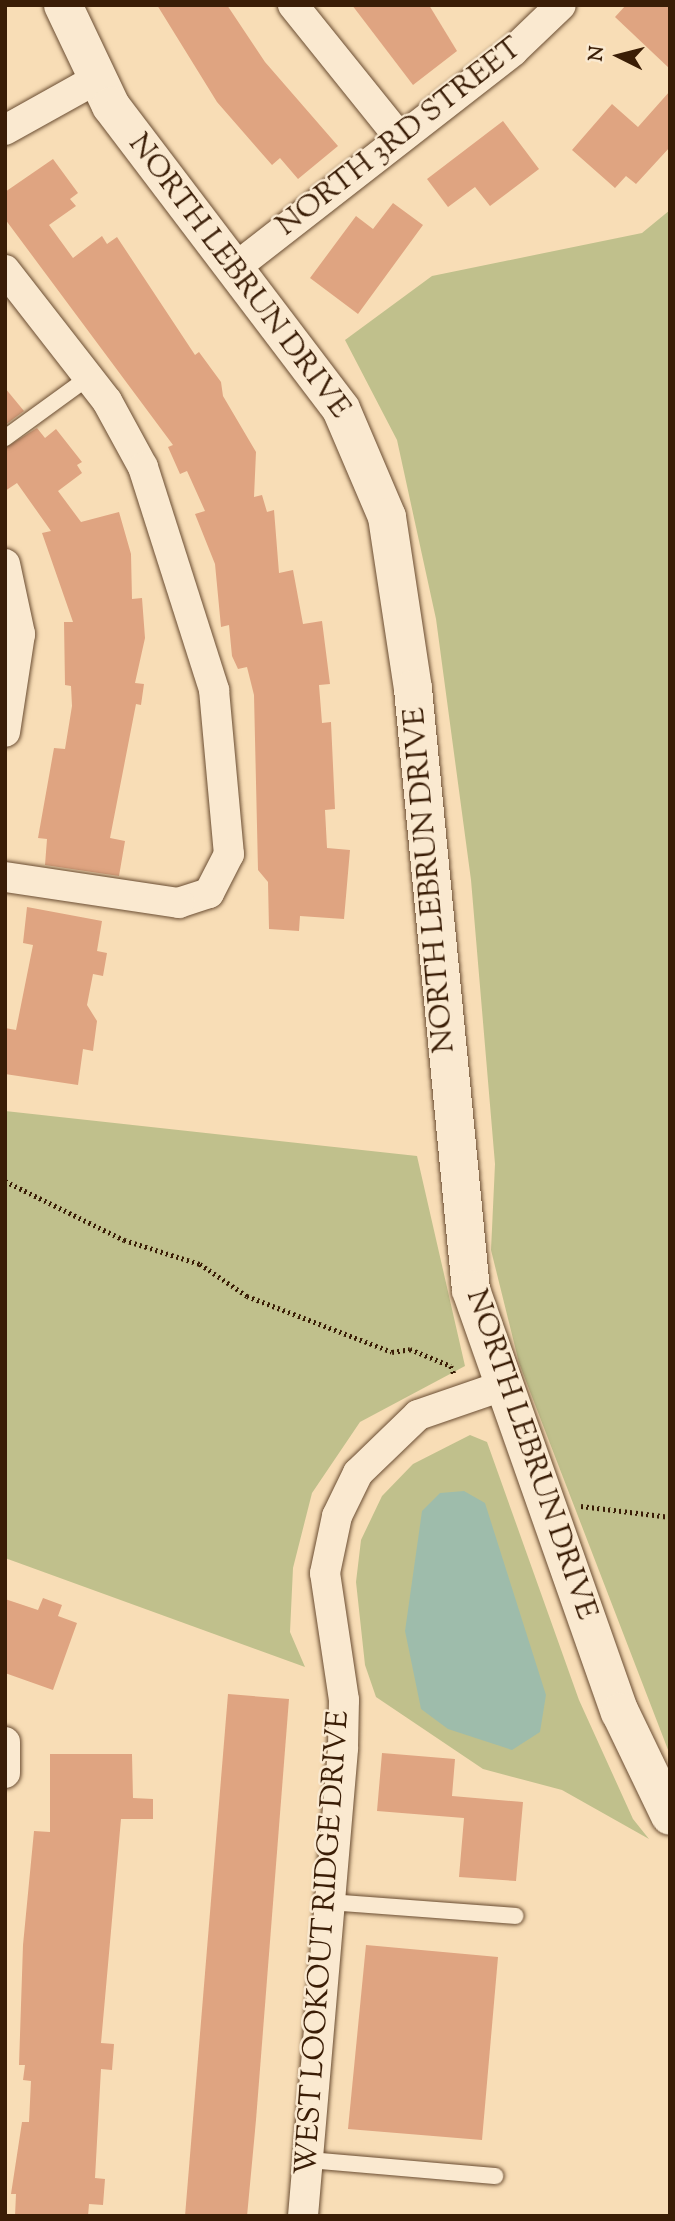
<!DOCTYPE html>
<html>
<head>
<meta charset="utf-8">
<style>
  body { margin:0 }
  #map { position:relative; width:675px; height:2221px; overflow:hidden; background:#f8ddb6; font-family:"Sorts Mill Goudy",serif }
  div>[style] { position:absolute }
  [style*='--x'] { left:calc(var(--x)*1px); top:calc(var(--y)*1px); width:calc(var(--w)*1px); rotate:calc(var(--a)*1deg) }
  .green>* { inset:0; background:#c0c08c }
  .water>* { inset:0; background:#9ebcab }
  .building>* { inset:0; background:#dfa481 }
  .path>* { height:4.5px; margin-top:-2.25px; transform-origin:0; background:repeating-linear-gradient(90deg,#3a1d06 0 2px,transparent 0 5.5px) }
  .roads { filter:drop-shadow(0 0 2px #6a4d32) drop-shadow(0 0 2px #6a4d32) }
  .lane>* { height:16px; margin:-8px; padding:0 8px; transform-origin:8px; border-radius:8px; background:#fae9d0 }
  .street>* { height:30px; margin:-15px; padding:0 15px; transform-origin:15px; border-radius:15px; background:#fae9d0 }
  .secondary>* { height:38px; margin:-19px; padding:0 19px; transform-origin:19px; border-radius:19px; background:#fae9d0 }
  span { translate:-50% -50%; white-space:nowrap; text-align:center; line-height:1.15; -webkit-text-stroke:5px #fae9d0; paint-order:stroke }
  .street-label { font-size:30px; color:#3a1d06 }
  .frame { position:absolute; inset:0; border:7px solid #3a1d06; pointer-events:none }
  .north { position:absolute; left:584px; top:21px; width:70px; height:70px; -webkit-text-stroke:5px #fae9d0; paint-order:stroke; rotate:276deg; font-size:19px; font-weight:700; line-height:28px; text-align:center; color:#3a1d06 }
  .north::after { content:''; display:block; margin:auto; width:24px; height:32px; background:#3a1d06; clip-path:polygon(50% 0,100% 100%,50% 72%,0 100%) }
</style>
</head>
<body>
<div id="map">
  <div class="green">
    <div style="clip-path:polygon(670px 210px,670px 1755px,519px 1363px,491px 1250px,495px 1164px,471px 880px,436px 619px,397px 440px,345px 340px,432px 276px,642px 233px)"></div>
    <div style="clip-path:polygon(5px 1111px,417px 1156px,465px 1366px,360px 1422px,312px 1493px,293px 1568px,290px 1632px,305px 1667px,5px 1558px)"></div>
    <div style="clip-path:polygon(470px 1435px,487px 1442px,579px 1700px,633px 1819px,649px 1839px,562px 1790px,483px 1769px,376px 1697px,365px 1665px,356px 1582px,361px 1540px,382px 1496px,413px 1464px)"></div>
  </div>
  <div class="water">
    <div style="clip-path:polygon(464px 1491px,485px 1503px,546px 1695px,540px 1732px,512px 1750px,448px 1729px,421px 1709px,405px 1631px,422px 1511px,440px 1493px)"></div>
  </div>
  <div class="building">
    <div style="clip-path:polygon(157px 5px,227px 5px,265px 62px,338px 146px,298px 179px,280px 158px,272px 165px,217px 102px)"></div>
    <div style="clip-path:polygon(352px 5px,429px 5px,457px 51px,413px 85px)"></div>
    <div style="clip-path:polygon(626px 5px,670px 5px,670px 69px,615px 17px)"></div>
    <div style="clip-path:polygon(670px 91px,670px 147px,636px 184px,626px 176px,615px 188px,572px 150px,612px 104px,638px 127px)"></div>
    <div style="clip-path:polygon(503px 121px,539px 169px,490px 206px,475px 187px,448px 207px,427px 179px)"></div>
    <div style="clip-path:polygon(53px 159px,78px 193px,70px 199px,76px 206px,49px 225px,73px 258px,102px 236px,107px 244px,117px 237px,195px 355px,199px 352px,221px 382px,223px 396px,256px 452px,254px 497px,262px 495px,267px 512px,274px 510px,279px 573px,293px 570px,303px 624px,322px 621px,330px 684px,319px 685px,322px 723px,331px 722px,335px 809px,325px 810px,327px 848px,350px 850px,344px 919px,300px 916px,299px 931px,269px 929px,268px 882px,258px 870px,254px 695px,247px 667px,238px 669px,232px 656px,229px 625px,221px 627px,215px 564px,195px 514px,205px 511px,187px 471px,180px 474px,168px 447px,173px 445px,5px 219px,5px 192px)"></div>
    <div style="clip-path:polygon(393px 203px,423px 225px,358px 314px,310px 278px,356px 216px,373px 229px)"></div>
    <div style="clip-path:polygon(5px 388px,24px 411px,5px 425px)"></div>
    <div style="clip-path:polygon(37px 428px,45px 438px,56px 429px,82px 462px,77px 465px,82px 473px,58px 491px,81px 522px,119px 512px,131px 554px,132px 599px,142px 598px,145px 638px,135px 683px,144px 684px,141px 705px,136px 704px,110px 838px,125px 841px,119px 876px,45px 865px,47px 839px,38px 838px,54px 748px,65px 749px,72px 706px,71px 686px,65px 685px,64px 622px,73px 622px,42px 533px,51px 531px,17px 483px,5px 491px,5px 448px)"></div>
    <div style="clip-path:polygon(27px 907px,102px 921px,97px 951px,107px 953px,103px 976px,93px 974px,87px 1005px,97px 1021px,93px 1051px,83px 1049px,78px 1085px,5px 1074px,5px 1028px,16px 1030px,33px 945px,23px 943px)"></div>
    <div style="clip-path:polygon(43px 1598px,62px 1605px,58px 1616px,77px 1623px,53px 1690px,5px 1673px,5px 1599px,38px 1610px)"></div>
    <div style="clip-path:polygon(228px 1694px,289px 1699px,256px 2120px,247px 2216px,185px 2216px)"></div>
    <div style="clip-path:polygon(382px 1753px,455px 1759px,452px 1796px,523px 1802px,516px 1881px,459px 1877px,464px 1818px,377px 1811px)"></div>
    <div style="clip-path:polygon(50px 1754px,132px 1754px,133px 1798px,153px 1799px,153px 1819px,121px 1819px,101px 2043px,114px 2044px,112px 2070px,101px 2069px,95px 2178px,105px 2179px,103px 2205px,89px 2204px,88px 2216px,15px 2216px,16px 2194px,11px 2194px,22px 2122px,29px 2122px,31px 2081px,23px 2080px,25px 2065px,19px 2065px,23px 1945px,34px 1831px,50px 1832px)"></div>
    <div style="clip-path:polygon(366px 1945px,498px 1957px,482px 2140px,348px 2129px)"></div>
  </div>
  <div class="path">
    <div style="--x:5;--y:1181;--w:133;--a:26.4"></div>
    <div style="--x:124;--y:1240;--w:80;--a:17.5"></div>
    <div style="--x:200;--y:1264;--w:57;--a:34.2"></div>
    <div style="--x:247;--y:1296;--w:155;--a:21.1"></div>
    <div style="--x:392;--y:1352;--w:18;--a:-9"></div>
    <div style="--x:410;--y:1349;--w:44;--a:22.5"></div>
    <div style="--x:451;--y:1366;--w:9;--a:69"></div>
    <div style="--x:581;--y:1506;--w:90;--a:7"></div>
  </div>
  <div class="roads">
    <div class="lane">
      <div style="--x:5;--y:438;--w:104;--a:-36"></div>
      <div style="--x:330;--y:1902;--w:186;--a:4.3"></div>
      <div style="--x:308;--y:2160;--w:188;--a:4.9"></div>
    </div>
    <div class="street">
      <div style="--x:293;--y:5;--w:171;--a:51.2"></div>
      <div style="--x:5;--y:130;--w:103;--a:-29.1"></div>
      <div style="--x:236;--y:267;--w:351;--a:-37.9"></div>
      <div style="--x:513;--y:51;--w:66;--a:-43.8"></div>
      <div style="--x:5;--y:270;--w:166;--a:52.1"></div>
      <div style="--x:107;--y:401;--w:75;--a:61.4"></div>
      <div style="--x:143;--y:467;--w:234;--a:72.3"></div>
      <div style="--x:214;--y:690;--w:165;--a:84.8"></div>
      <div style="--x:229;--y:854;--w:44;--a:117.1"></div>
      <div style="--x:209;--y:893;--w:32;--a:162"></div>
      <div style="--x:179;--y:903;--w:176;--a:-171.5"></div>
      <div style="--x:5;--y:564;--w:72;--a:77.9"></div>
      <div style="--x:20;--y:634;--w:99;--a:98.7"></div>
      <div style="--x:5;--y:1742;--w:31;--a:90"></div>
      <div style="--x:303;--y:2216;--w:470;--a:-85.1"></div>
      <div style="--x:343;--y:1748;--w:48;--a:-88.8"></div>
      <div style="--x:344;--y:1700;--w:128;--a:-98.5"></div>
      <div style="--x:325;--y:1573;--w:58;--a:-78.1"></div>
      <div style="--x:337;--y:1516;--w:48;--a:-64"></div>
      <div style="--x:358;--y:1473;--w:83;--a:-44"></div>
      <div style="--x:418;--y:1415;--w:89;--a:-19"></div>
    </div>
    <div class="secondary">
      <div style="--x:63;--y:5;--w:112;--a:64.6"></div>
      <div style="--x:111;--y:106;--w:380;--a:52.8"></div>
      <div style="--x:341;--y:409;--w:117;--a:66.9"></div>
      <div style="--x:387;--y:517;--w:174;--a:81.4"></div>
      <div style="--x:413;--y:689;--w:604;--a:84.49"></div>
      <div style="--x:471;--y:1290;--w:448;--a:70.6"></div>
      <div style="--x:620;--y:1712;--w:115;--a:64.3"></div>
    </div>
  </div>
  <div class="street-label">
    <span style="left:400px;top:138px;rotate:-38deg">NORTH 3RD STREET</span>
    <span style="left:238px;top:277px;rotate:53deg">NORTH LEBRUN DRIVE</span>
    <span style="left:431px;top:880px;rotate:-95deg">NORTH LEBRUN DRIVE</span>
    <span style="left:530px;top:1455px;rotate:71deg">NORTH LEBRUN DRIVE</span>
    <span style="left:324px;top:1943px;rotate:-86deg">WEST LOOKOUT RIDGE DRIVE</span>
  </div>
  <div class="frame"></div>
  <div class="north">N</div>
</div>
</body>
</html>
